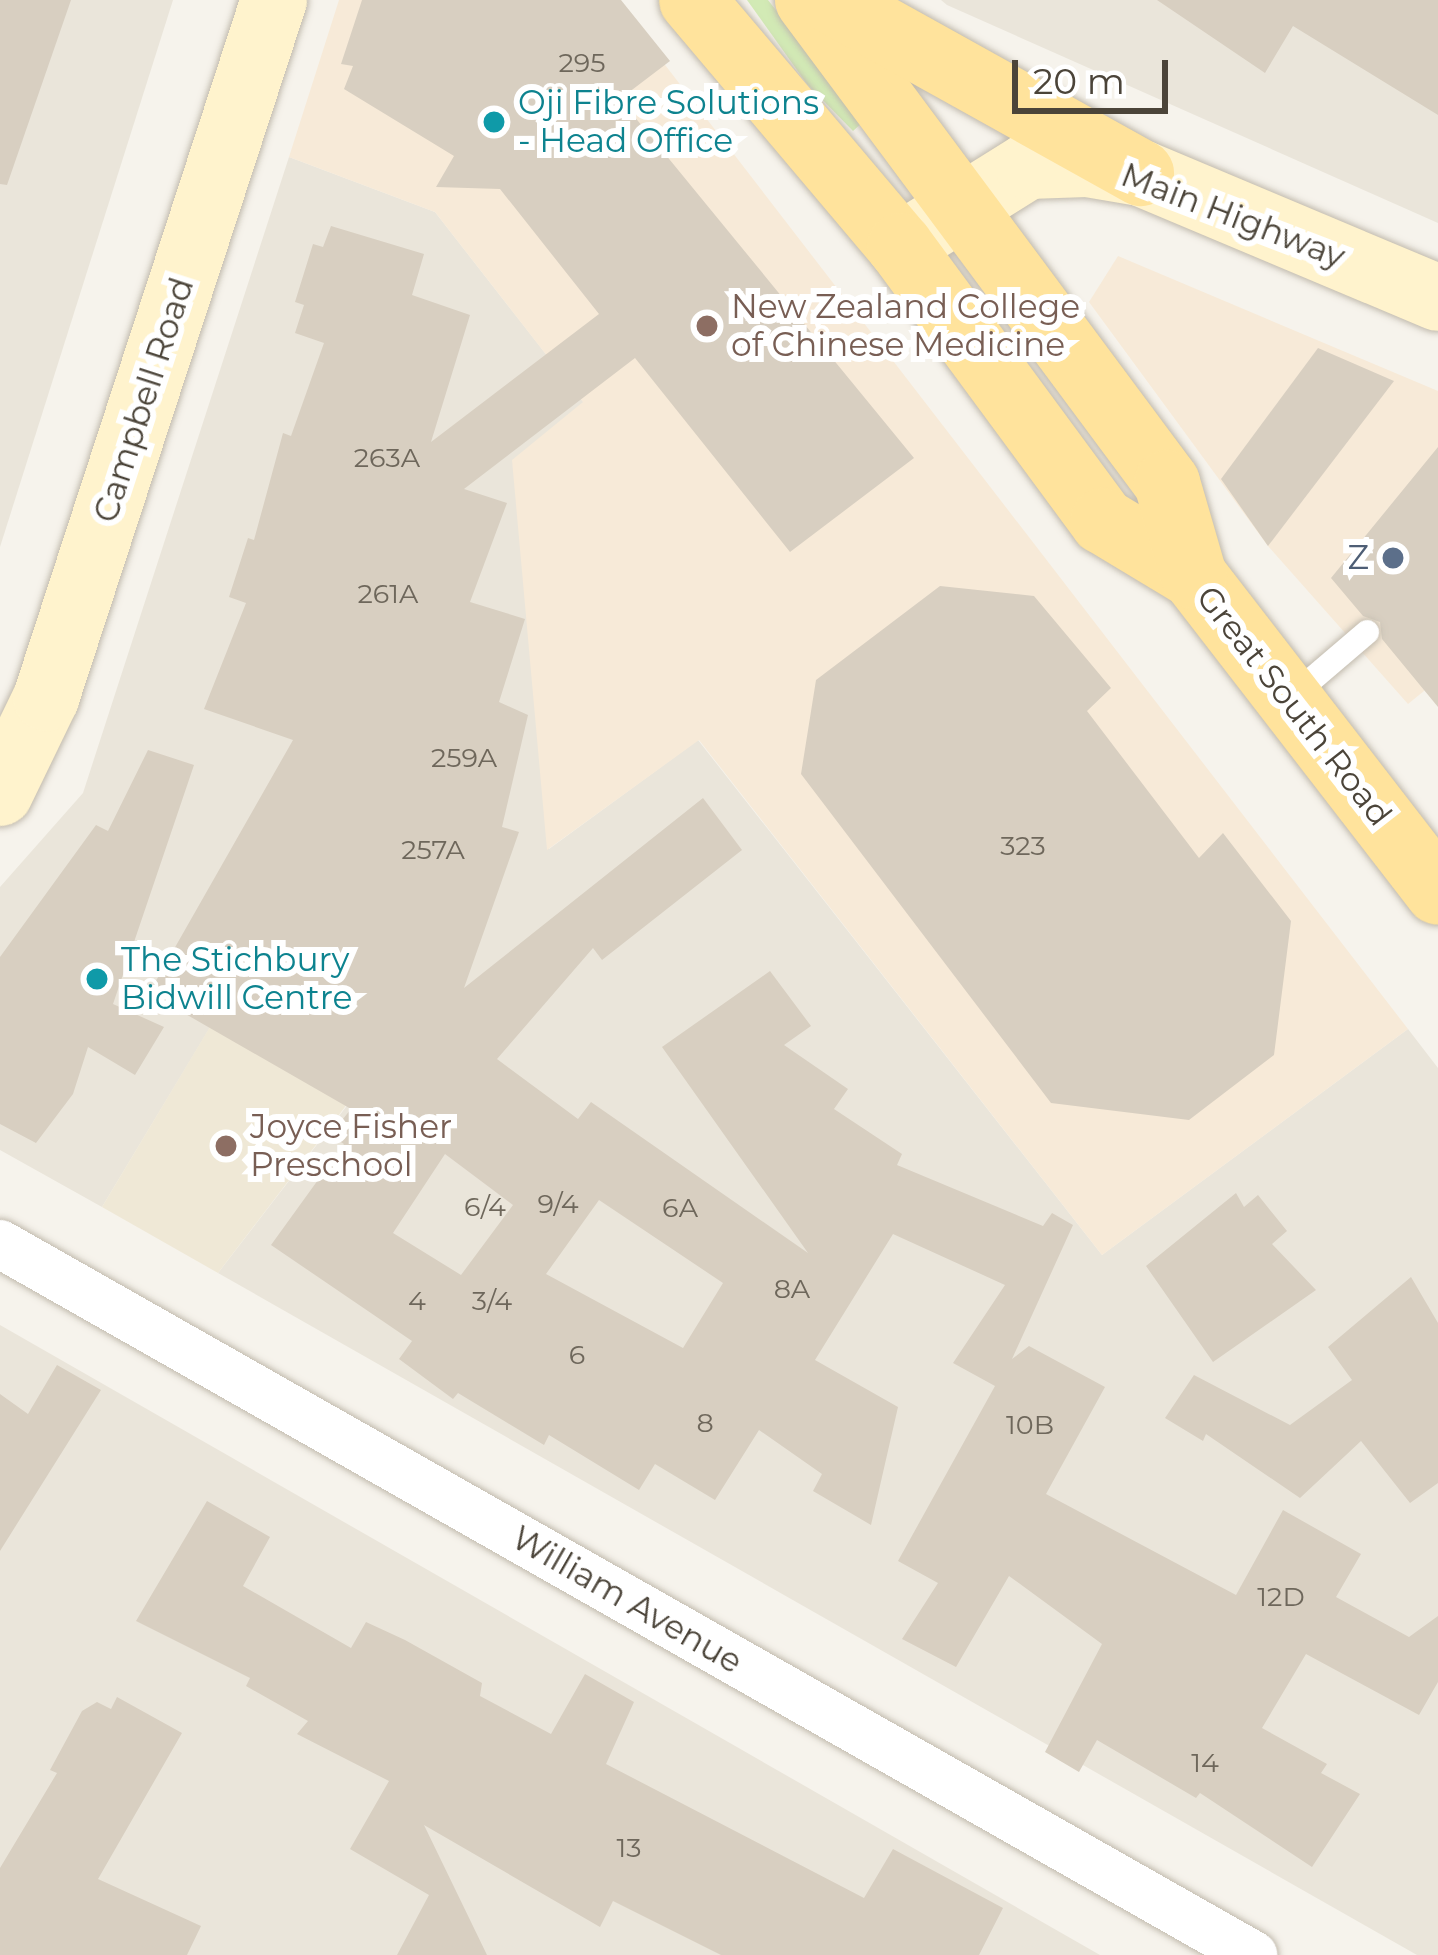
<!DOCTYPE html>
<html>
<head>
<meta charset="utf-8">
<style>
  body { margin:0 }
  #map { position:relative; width:1438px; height:1955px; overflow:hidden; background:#f6f3ec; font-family:Montserrat,sans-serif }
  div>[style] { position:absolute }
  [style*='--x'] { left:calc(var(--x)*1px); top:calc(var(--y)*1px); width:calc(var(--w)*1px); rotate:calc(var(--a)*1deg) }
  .residential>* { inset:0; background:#eae5da }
  .commercial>* { inset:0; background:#f7ead8 }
  .education>* { inset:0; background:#efe8d6 }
  .green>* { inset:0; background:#d2eab5 }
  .building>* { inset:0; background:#d8cfc1 }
  .roads { filter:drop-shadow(0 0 3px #c2bbae) drop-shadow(0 0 3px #c2bbae) }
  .service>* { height:24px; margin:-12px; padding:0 12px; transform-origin:12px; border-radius:12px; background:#fff }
  .minor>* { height:48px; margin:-24px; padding:0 24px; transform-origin:24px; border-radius:24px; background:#fff }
  .secondary>* { height:66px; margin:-33px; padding:0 33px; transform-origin:33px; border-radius:33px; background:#fff3cd }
  .primary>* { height:66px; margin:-33px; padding:0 33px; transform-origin:33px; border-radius:33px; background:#ffe39c }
  .dots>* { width:33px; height:33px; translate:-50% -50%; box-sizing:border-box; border:6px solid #fff; border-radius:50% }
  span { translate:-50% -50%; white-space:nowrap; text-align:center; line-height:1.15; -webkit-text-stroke:12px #fff; paint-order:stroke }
  .number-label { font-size:27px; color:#6e675b }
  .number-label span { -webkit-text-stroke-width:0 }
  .culture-label { font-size:33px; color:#0d838f }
  .left { translate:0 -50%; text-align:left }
  .street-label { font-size:33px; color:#4b4439 }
  .education-label { font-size:33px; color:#785e54 }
  .service-label { font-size:33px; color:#4e5e75 }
  .right { translate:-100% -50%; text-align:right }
  .scale { position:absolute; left:1012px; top:60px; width:156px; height:54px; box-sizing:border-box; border:6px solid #4b4439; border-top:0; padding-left:15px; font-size:36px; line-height:42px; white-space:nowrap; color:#4b4439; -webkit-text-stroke:9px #fff; paint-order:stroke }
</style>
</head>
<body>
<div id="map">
  <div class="residential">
    <div style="clip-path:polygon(0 0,173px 0,0 547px)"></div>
    <div style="clip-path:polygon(941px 0,1438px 0,1438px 223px,947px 5px)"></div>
    <div style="clip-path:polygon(289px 157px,435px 212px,584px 403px,549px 849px,698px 740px,1102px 1255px,1408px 1029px,1438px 1068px,1438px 1955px,1417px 1955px,218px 1273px,440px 985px,286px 901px,102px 1207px,0 1150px,0 887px,83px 793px)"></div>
    <div style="clip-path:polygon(0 1325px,1100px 1955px,0 1955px)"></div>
  </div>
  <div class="commercial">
    <div style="clip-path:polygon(339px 0,615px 0,1408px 1029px,1102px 1255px,699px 740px,547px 850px,512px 460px,583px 402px,435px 212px,289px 157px)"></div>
    <div style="clip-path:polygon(1118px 256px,1438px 391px,1438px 659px,1424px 691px,1408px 704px,1268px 546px,1089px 302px)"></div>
  </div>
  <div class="education">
    <div style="clip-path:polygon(286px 900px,361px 1086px,218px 1273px,102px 1207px)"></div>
  </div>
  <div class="green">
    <div style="clip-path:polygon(747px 0,768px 0,863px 122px,853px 131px,807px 84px)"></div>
  </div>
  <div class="building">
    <div style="clip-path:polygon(0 0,71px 0,7px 185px,0 184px)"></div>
    <div style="clip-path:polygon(evenodd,362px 0,621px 0,670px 61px,620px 99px,914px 458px,790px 552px,635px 358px,464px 489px,507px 503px,470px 602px,525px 619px,499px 702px,528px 715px,502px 827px,519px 832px,464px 988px,703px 798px,742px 850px,602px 960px,593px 948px,497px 1059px,578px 1119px,591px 1102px,808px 1253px,662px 1047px,770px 971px,811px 1026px,784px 1045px,848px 1089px,834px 1109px,902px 1154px,897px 1165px,1043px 1226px,1052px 1213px,1073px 1225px,1012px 1359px,1029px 1346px,1105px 1387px,1046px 1494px,1236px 1595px,1283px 1510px,1361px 1554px,1336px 1597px,1409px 1637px,1438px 1616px,1438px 1682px,1419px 1715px,1306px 1654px,1262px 1728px,1327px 1764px,1321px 1773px,1360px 1794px,1312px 1867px,1200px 1793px,1196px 1798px,1097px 1740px,1079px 1772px,1045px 1752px,1102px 1644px,1009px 1576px,956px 1667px,902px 1639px,938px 1583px,898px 1561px,995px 1386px,953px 1363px,1005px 1285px,893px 1234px,815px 1360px,898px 1407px,871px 1525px,813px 1491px,822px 1474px,759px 1430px,715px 1500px,655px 1464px,639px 1490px,549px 1435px,544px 1445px,458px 1393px,453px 1399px,399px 1359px,412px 1341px,271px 1245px,344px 1144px,330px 1135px,351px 1109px,149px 993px,293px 740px,204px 709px,246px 603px,229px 597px,248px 538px,254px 540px,283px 433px,291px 436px,324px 343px,295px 333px,304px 305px,295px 302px,313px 244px,323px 247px,331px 226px,424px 254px,412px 295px,470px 315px,431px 442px,599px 314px,500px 189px,436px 187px,454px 156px,344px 89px,353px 66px,341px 64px,362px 0,445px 1154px,513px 1205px,461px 1275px,393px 1233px,445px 1154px,362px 0,599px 1200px,723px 1283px,683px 1348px,546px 1274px,599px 1200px)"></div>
    <div style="clip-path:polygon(1157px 0,1438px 0,1438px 115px,1293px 26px,1265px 73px)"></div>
    <div style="clip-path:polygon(1318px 348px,1394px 381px,1268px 546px,1221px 479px)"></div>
    <div style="clip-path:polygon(1438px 447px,1438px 707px,1382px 639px,1380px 622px,1363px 616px,1331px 578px)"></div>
    <div style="clip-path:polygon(940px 586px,1034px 596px,1111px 688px,1087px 711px,1199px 858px,1223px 833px,1291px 921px,1274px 1055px,1189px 1120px,1051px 1103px,801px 774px,816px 680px)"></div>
    <div style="clip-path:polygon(148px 750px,194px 765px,113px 1004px,164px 1027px,135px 1075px,88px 1047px,73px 1094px,36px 1143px,0 1124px,0 957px,96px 825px,108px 831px)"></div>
    <div style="clip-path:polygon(1236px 1193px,1244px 1207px,1258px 1195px,1287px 1231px,1272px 1244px,1316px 1290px,1213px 1362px,1146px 1266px)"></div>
    <div style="clip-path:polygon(1411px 1277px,1438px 1323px,1438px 1483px,1410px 1503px,1361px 1441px,1300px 1498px,1206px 1434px,1203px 1441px,1165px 1418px,1194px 1375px,1290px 1425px,1352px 1380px,1328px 1347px)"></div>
    <div style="clip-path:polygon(57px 1365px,101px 1390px,0 1551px,0 1394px,28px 1414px)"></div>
    <div style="clip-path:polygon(207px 1501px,270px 1537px,243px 1586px,351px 1648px,366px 1622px,405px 1640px,482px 1683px,480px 1696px,551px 1734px,585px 1674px,634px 1702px,606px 1764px,864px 1898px,893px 1849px,1003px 1908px,979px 1955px,721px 1955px,613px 1901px,600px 1927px,424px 1825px,487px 1955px,397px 1955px,429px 1895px,350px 1849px,389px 1781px,297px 1734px,308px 1721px,246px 1686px,250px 1678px,136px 1621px)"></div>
    <div style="clip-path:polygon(117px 1697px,182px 1733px,98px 1879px,201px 1926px,187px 1955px,0 1955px,0 1868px,57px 1773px,50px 1770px,82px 1711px,97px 1702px,111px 1709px)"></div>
  </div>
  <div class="roads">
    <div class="service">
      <div style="--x:1291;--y:697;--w:100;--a:-40.5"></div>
    </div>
    <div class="minor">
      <div style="--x:0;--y:1244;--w:1441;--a:29.57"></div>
    </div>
    <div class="secondary">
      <div style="--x:900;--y:246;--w:151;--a:-32"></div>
      <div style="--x:1028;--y:166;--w:59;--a:-1.9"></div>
      <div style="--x:1087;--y:164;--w:55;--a:9.5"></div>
      <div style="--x:1141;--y:173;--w:322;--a:22.8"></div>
      <div style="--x:0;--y:793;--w:106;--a:-64.2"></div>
      <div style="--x:46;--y:698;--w:734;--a:-71.91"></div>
    </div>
    <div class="primary">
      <div style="--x:692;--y:0;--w:322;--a:49.8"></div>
      <div style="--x:900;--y:246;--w:342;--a:53.6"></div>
      <div style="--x:1103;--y:521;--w:106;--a:31.1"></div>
      <div style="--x:1194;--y:576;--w:399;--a:52.3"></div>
      <div style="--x:808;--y:0;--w:602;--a:53.38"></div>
      <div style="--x:1167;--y:483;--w:97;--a:73.8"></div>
      <div style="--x:830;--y:0;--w:356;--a:29.1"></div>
    </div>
  </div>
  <div class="dots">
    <div style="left:494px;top:122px;background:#0f9aa8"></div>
    <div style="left:707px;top:326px;background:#8d6e63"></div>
    <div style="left:1393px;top:558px;background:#5c6f8a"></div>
    <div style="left:97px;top:979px;background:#0f9aa8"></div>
    <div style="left:226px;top:1146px;background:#8d6e63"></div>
  </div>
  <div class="number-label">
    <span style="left:582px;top:63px">295</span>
    <span style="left:387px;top:458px">263A</span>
    <span style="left:388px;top:594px">261A</span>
    <span style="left:464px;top:758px">259A</span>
    <span style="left:1023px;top:846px">323</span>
    <span style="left:433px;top:850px">257A</span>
    <span style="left:558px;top:1204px">9/4</span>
    <span style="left:485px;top:1207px">6/4</span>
    <span style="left:680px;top:1208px">6A</span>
    <span style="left:792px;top:1289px">8A</span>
    <span style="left:417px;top:1301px">4</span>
    <span style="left:492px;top:1301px">3/4</span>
    <span style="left:577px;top:1355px">6</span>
    <span style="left:705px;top:1423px">8</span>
    <span style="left:1030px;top:1425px">10B</span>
    <span style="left:1281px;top:1597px">12D</span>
    <span style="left:1205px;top:1763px">14</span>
    <span style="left:629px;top:1848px">13</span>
  </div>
  <div class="culture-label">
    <span class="left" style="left:518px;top:122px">Oji Fibre Solutions<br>- Head Office</span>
    <span class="left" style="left:121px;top:979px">The Stichbury<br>Bidwill Centre</span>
  </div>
  <div class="street-label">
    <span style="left:1233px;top:216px;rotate:21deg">Main Highway</span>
    <span style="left:144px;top:400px;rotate:-72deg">Campbell Road</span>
    <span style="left:1294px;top:706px;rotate:52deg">Great South Road</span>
    <span style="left:627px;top:1600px;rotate:30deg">William Avenue</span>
  </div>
  <div class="education-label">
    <span class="left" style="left:731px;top:326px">New Zealand College<br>of Chinese Medicine</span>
    <span class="left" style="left:250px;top:1146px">Joyce Fisher<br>Preschool</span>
  </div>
  <div class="service-label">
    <span class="right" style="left:1369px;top:558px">Z</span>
  </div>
  <div class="scale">20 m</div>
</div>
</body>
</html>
